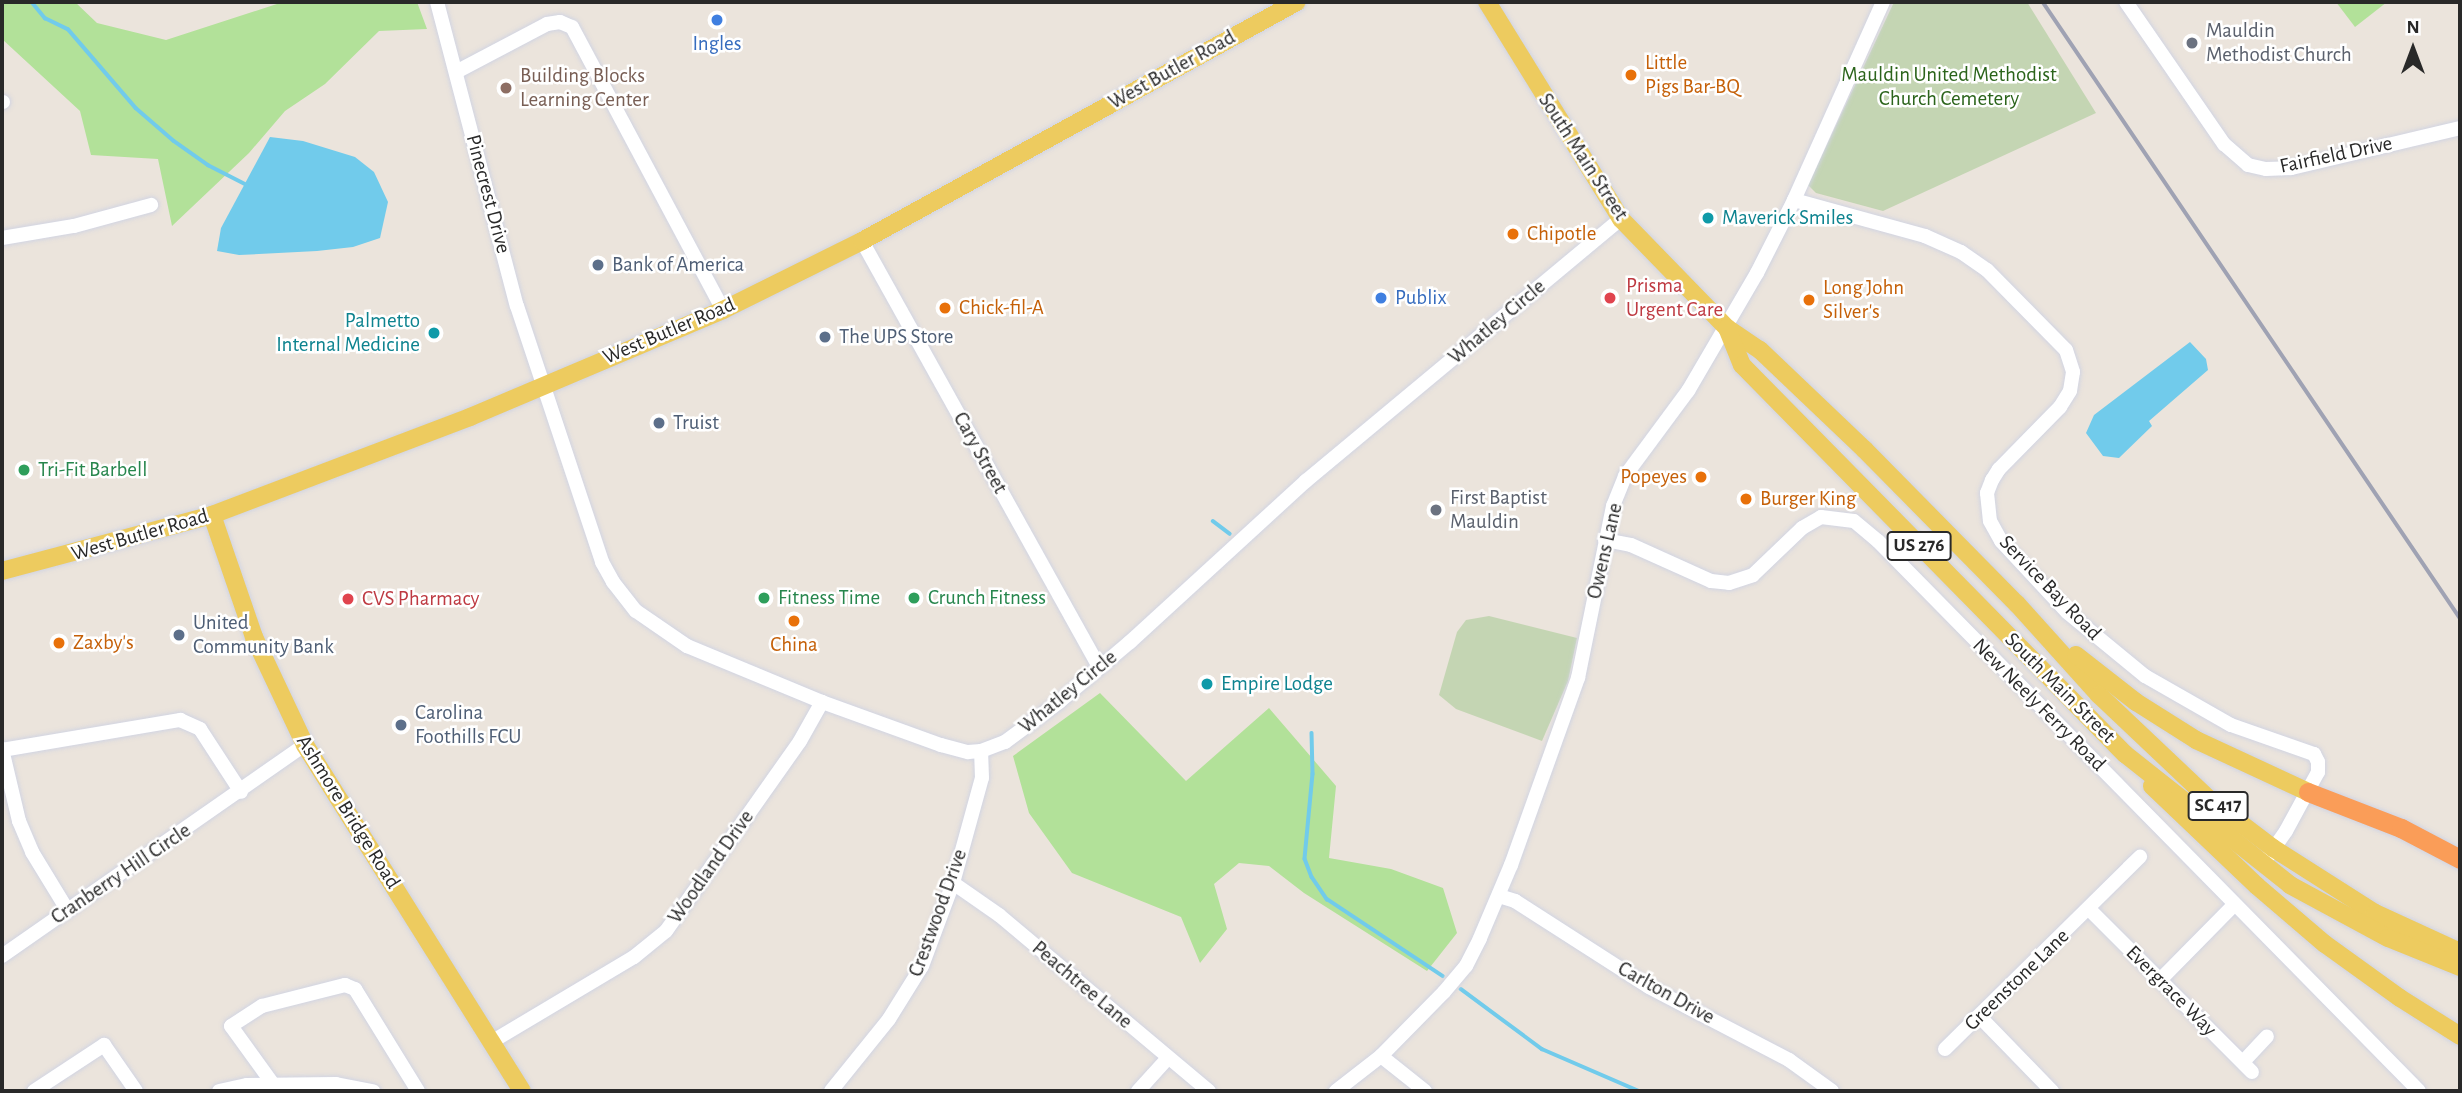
<!DOCTYPE html>
<html>
<head>
<meta charset="utf-8">
<style>
  body { margin:0 }
  #map { position:relative; width:2462px; height:1093px; overflow:hidden; background:#ebe4dc; font-family:"Alegreya Sans",sans-serif }
  div>[style] { position:absolute }
  [style*='--x'] { left:calc(var(--x)*1px); top:calc(var(--y)*1px); width:calc(var(--w)*1px); rotate:calc(var(--a)*1deg) }
  .green>* { inset:0; background:#b2e199 }
  .cemetery>* { inset:0; background:#c4d5b3 }
  .water>* { inset:0; background:#71cbeb }
  .stream>* { height:3.5px; margin:-1.75px; padding:0 1.75px; transform-origin:1.75px; border-radius:1.75px; background:#71cbeb }
  .roads { filter:drop-shadow(0 0 2px #d1d4e2) drop-shadow(0 0 2px #d1d4e2) }
  .minor>* { height:14px; margin:-7px; padding:0 7px; transform-origin:7px; border-radius:7px; background:#fff }
  .major>* { height:18px; margin:-9px; padding:0 9px; transform-origin:9px; border-radius:9px; background:#edcb5f }
  .highway>* { height:19px; margin:-9.5px; padding:0 9.5px; transform-origin:9.5px; border-radius:9.5px; background:#fa9d58 }
  .rail>* { height:3.5px; margin:-1.75px; padding:0 1.75px; transform-origin:1.75px; border-radius:1.75px; background:#9fa2b3 }
  .dots>* { width:19px; height:19px; translate:-50% -50%; box-sizing:border-box; border:4px solid #fff; border-radius:50% }
  span { translate:-50% -50%; white-space:nowrap; text-align:center; line-height:1.15; -webkit-text-stroke:5px #fff; paint-order:stroke }
  .shield-label span { padding:2px 5px; background:#fff; border:2px solid; border-radius:5px; -webkit-text-stroke-width:0 }
  .shield-label { font-size:19px; color:#292929; font-weight:700 }
  .worship-label { font-size:21px; color:#5b616d }
  .left { translate:0 -50%; text-align:left }
  .shop-label { font-size:21px; color:#366cbe }
  .food-label { font-size:21px; color:#c56008 }
  .right { translate:-100% -50%; text-align:right }
  .street-label { font-size:21px; color:#292929 }
  .park-label { font-size:21px; color:#2b641b }
  .education-label { font-size:21px; color:#785e54 }
  .culture-label { font-size:21px; color:#0d838f }
  .service-label { font-size:21px; color:#4e5e75 }
  .health-label { font-size:21px; color:#be3a42 }
  .leisure-label { font-size:21px; color:#27864d }
  .frame { position:absolute; inset:0; border:4px solid #292929; pointer-events:none }
  .north { position:absolute; left:2378px; top:14px; width:70px; height:70px; -webkit-text-stroke:5px #fff; paint-order:stroke; rotate:0deg; font-size:19px; font-weight:700; line-height:28px; text-align:center; color:#292929 }
  .north::after { content:''; display:block; margin:auto; width:24px; height:32px; background:#292929; clip-path:polygon(50% 0,100% 100%,50% 72%,0 100%) }
</style>
</head>
<body>
<div id="map">
  <div class="green">
    <div style="clip-path:polygon(2px 2px,75px 2px,97px 23px,166px 40px,283px 2px,417px 2px,427px 29px,379px 31px,325px 84px,285px 111px,249px 153px,172px 226px,158px 159px,91px 155px,80px 111px,2px 39px)"></div>
    <div style="clip-path:polygon(2336px 2px,2387px 2px,2355px 27px)"></div>
    <div style="clip-path:polygon(1100px 693px,1186px 781px,1269px 708px,1336px 786px,1329px 858px,1391px 869px,1443px 888px,1457px 933px,1427px 971px,1304px 893px,1269px 866px,1239px 863px,1214px 884px,1227px 929px,1200px 963px,1181px 917px,1072px 873px,1029px 813px,1013px 756px)"></div>
  </div>
  <div class="cemetery">
    <div style="clip-path:polygon(1894px 2px,2027px 2px,2096px 113px,1883px 211px,1816px 193px,1808px 185px)"></div>
    <div style="clip-path:polygon(1489px 616px,1577px 638px,1568px 681px,1542px 741px,1456px 709px,1439px 695px,1457px 632px,1466px 620px)"></div>
  </div>
  <div class="water">
    <div style="clip-path:polygon(270px 137px,303px 141px,355px 157px,374px 172px,388px 202px,380px 238px,353px 247px,317px 251px,239px 255px,217px 251px,221px 228px)"></div>
    <div style="clip-path:polygon(2190px 342px,2206px 359px,2208px 370px,2149px 421px,2152px 426px,2119px 458px,2103px 456px,2086px 433px,2094px 415px)"></div>
  </div>
  <div class="stream">
    <div style="--x:32;--y:2;--w:21;--a:51"></div>
    <div style="--x:45;--y:18;--w:25;--a:26"></div>
    <div style="--x:68;--y:29;--w:104;--a:49.3"></div>
    <div style="--x:136;--y:108;--w:50;--a:41"></div>
    <div style="--x:174;--y:141;--w:42;--a:35.2"></div>
    <div style="--x:208;--y:165;--w:44;--a:27.1"></div>
    <div style="--x:1213;--y:521;--w:21;--a:37"></div>
    <div style="--x:1312;--y:733;--w:41;--a:88.6"></div>
    <div style="--x:1313;--y:774;--w:85;--a:95.4"></div>
    <div style="--x:1305;--y:859;--w:19;--a:69"></div>
    <div style="--x:1312;--y:877;--w:27;--a:56"></div>
    <div style="--x:1327;--y:899;--w:139;--a:33.6"></div>
    <div style="--x:1461;--y:989;--w:101;--a:36.5"></div>
    <div style="--x:1542;--y:1049;--w:106;--a:23.4"></div>
  </div>
  <div class="roads">
    <div class="minor">
      <div style="--x:437;--y:2;--w:314;--a:75.3"></div>
      <div style="--x:517;--y:306;--w:270;--a:71.6"></div>
      <div style="--x:602;--y:562;--w:23;--a:61"></div>
      <div style="--x:613;--y:582;--w:37;--a:52"></div>
      <div style="--x:636;--y:611;--w:62;--a:34.5"></div>
      <div style="--x:687;--y:646;--w:146;--a:22.5"></div>
      <div style="--x:822;--y:702;--w:127;--a:19.9"></div>
      <div style="--x:941;--y:745;--w:28;--a:15"></div>
      <div style="--x:968;--y:752;--w:13;--a:-4"></div>
      <div style="--x:981;--y:751;--w:26;--a:-21"></div>
      <div style="--x:1005;--y:742;--w:67;--a:-36.5"></div>
      <div style="--x:1059;--y:702;--w:93;--a:-40.2"></div>
      <div style="--x:1130;--y:642;--w:239;--a:-42.5"></div>
      <div style="--x:1306;--y:481;--w:410;--a:-39.8"></div>
      <div style="--x:2126;--y:2;--w:173;--a:55.4"></div>
      <div style="--x:2224;--y:144;--w:32;--a:41"></div>
      <div style="--x:2248;--y:165;--w:18;--a:13"></div>
      <div style="--x:2266;--y:169;--w:25;--a:-2"></div>
      <div style="--x:2291;--y:168;--w:174;--a:-13.3"></div>
      <div style="--x:456;--y:72;--w:103;--a:-27.8"></div>
      <div style="--x:547;--y:24;--w:13;--a:-9"></div>
      <div style="--x:560;--y:22;--w:13;--a:23"></div>
      <div style="--x:572;--y:27;--w:321;--a:61.9"></div>
      <div style="--x:2;--y:102;--w:1;--a:0"></div>
      <div style="--x:1794;--y:200;--w:136;--a:15.4"></div>
      <div style="--x:1925;--y:236;--w:39;--a:24"></div>
      <div style="--x:1961;--y:252;--w:32;--a:35"></div>
      <div style="--x:1987;--y:270;--w:112;--a:45.4"></div>
      <div style="--x:2066;--y:350;--w:23;--a:72"></div>
      <div style="--x:2073;--y:372;--w:19;--a:99"></div>
      <div style="--x:2070;--y:391;--w:19;--a:122"></div>
      <div style="--x:2060;--y:407;--w:87;--a:134.5"></div>
      <div style="--x:1999;--y:469;--w:13;--a:122"></div>
      <div style="--x:1992;--y:480;--w:14;--a:111"></div>
      <div style="--x:1987;--y:493;--w:28;--a:84"></div>
      <div style="--x:1990;--y:521;--w:23;--a:61"></div>
      <div style="--x:2001;--y:541;--w:97;--a:47.1"></div>
      <div style="--x:2067;--y:612;--w:101;--a:39.4"></div>
      <div style="--x:2145;--y:676;--w:99;--a:29.7"></div>
      <div style="--x:2231;--y:725;--w:88;--a:19.3"></div>
      <div style="--x:2314;--y:754;--w:9;--a:63"></div>
      <div style="--x:2318;--y:762;--w:10;--a:90"></div>
      <div style="--x:2318;--y:772;--w:67;--a:118.5"></div>
      <div style="--x:2286;--y:831;--w:29;--a:125"></div>
      <div style="--x:2;--y:238;--w:73;--a:-9.5"></div>
      <div style="--x:74;--y:226;--w:80;--a:-15.3"></div>
      <div style="--x:862;--y:241;--w:487;--a:60.9"></div>
      <div style="--x:1605;--y:540;--w:26;--a:11"></div>
      <div style="--x:1631;--y:545;--w:88;--a:24.2"></div>
      <div style="--x:1711;--y:581;--w:18;--a:6"></div>
      <div style="--x:1729;--y:583;--w:25;--a:-18"></div>
      <div style="--x:1753;--y:575;--w:68;--a:-43.8"></div>
      <div style="--x:1802;--y:528;--w:22;--a:-30"></div>
      <div style="--x:1821;--y:517;--w:33;--a:7"></div>
      <div style="--x:1854;--y:521;--w:31;--a:40"></div>
      <div style="--x:1878;--y:541;--w:771;--a:45.47"></div>
      <div style="--x:2;--y:749;--w:74;--a:76.7"></div>
      <div style="--x:19;--y:821;--w:34;--a:67"></div>
      <div style="--x:32;--y:852;--w:69;--a:58.6"></div>
      <div style="--x:2;--y:750;--w:181;--a:-9.6"></div>
      <div style="--x:180;--y:720;--w:22;--a:24"></div>
      <div style="--x:200;--y:729;--w:75;--a:56.9"></div>
      <div style="--x:953;--y:883;--w:56;--a:34.8"></div>
      <div style="--x:999;--y:915;--w:274;--a:40"></div>
      <div style="--x:1499;--y:896;--w:17;--a:17"></div>
      <div style="--x:1515;--y:901;--w:159;--a:32.7"></div>
      <div style="--x:1649;--y:987;--w:158;--a:27.5"></div>
      <div style="--x:1789;--y:1060;--w:53;--a:35.8"></div>
      <div style="--x:2090;--y:910;--w:229;--a:45"></div>
      <div style="--x:2;--y:956;--w:369;--a:-34.9"></div>
      <div style="--x:2160;--y:980;--w:104;--a:-45.4"></div>
      <div style="--x:1979;--y:1016;--w:105;--a:45.8"></div>
      <div style="--x:493;--y:1041;--w:164;--a:-30.8"></div>
      <div style="--x:634;--y:957;--w:41;--a:-39.1"></div>
      <div style="--x:666;--y:931;--w:232;--a:-54.8"></div>
      <div style="--x:800;--y:741;--w:45;--a:-60.6"></div>
      <div style="--x:1945;--y:1049;--w:274;--a:-44.6"></div>
      <div style="--x:1381;--y:1056;--w:56;--a:38.5"></div>
      <div style="--x:2243;--y:1062;--w:35;--a:-47"></div>
      <div style="--x:34;--y:1091;--w:84;--a:-33.3"></div>
      <div style="--x:104;--y:1045;--w:56;--a:55.2"></div>
      <div style="--x:219;--y:1091;--w:29;--a:-12"></div>
      <div style="--x:247;--y:1085;--w:89;--a:-0.6"></div>
      <div style="--x:336;--y:1084;--w:38;--a:11"></div>
      <div style="--x:278;--y:1091;--w:80;--a:-125.9"></div>
      <div style="--x:231;--y:1026;--w:37;--a:-33"></div>
      <div style="--x:262;--y:1006;--w:86;--a:-14.2"></div>
      <div style="--x:345;--y:985;--w:11;--a:22"></div>
      <div style="--x:355;--y:989;--w:120;--a:58.3"></div>
      <div style="--x:831;--y:1091;--w:92;--a:-51.1"></div>
      <div style="--x:889;--y:1019;--w:62;--a:-58.1"></div>
      <div style="--x:922;--y:966;--w:89;--a:-69.5"></div>
      <div style="--x:953;--y:883;--w:109;--a:-74.6"></div>
      <div style="--x:982;--y:778;--w:27;--a:-92"></div>
      <div style="--x:1138;--y:1091;--w:43;--a:-47.8"></div>
      <div style="--x:1336;--y:1091;--w:57;--a:-37.9"></div>
      <div style="--x:1381;--y:1056;--w:90;--a:-45.5"></div>
      <div style="--x:1444;--y:992;--w:34;--a:-50"></div>
      <div style="--x:1466;--y:966;--w:31;--a:-63"></div>
      <div style="--x:1480;--y:938;--w:79;--a:-67"></div>
      <div style="--x:1511;--y:865;--w:199;--a:-70.3"></div>
      <div style="--x:1578;--y:678;--w:176;--a:-78.5"></div>
      <div style="--x:1613;--y:506;--w:32;--a:-68"></div>
      <div style="--x:1625;--y:476;--w:106;--a:-53.5"></div>
      <div style="--x:1688;--y:391;--w:137;--a:-59.7"></div>
      <div style="--x:1757;--y:273;--w:82;--a:-63.1"></div>
      <div style="--x:1794;--y:200;--w:217;--a:-65.8"></div>
    </div>
    <div class="major">
      <div style="--x:1487;--y:2;--w:255;--a:58.3"></div>
      <div style="--x:1621;--y:219;--w:152;--a:45.8"></div>
      <div style="--x:1727;--y:328;--w:40;--a:34"></div>
      <div style="--x:1760;--y:350;--w:145;--a:43.6"></div>
      <div style="--x:1865;--y:450;--w:216;--a:45.4"></div>
      <div style="--x:2017;--y:604;--w:122;--a:48"></div>
      <div style="--x:2099;--y:695;--w:154;--a:43.4"></div>
      <div style="--x:2211;--y:801;--w:78;--a:37.2"></div>
      <div style="--x:2273;--y:848;--w:121;--a:32.5"></div>
      <div style="--x:2375;--y:913;--w:94;--a:24.6"></div>
      <div style="--x:1727;--y:328;--w:40;--a:68"></div>
      <div style="--x:1742;--y:365;--w:546;--a:45.45"></div>
      <div style="--x:2125;--y:754;--w:211;--a:38.4"></div>
      <div style="--x:2290;--y:885;--w:111;--a:28.4"></div>
      <div style="--x:2388;--y:938;--w:78;--a:21.9"></div>
      <div style="--x:212;--y:515;--w:129;--a:71"></div>
      <div style="--x:254;--y:637;--w:119;--a:64.7"></div>
      <div style="--x:305;--y:745;--w:408;--a:57.9"></div>
      <div style="--x:2;--y:571;--w:217;--a:-14.9"></div>
      <div style="--x:212;--y:515;--w:276;--a:-20.8"></div>
      <div style="--x:470;--y:417;--w:275;--a:-22.9"></div>
      <div style="--x:723;--y:310;--w:155;--a:-26.4"></div>
      <div style="--x:862;--y:241;--w:496;--a:-28.8"></div>
      <div style="--x:2076;--y:655;--w:76;--a:38.1"></div>
      <div style="--x:2136;--y:702;--w:71;--a:32.3"></div>
      <div style="--x:2196;--y:740;--w:123;--a:24.9"></div>
      <div style="--x:2152;--y:786;--w:145;--a:43.6"></div>
      <div style="--x:2257;--y:886;--w:89;--a:40.5"></div>
      <div style="--x:2325;--y:944;--w:92;--a:35.8"></div>
      <div style="--x:2400;--y:998;--w:71;--a:32.3"></div>
    </div>
    <div class="highway">
      <div style="--x:2308;--y:792;--w:100;--a:21.2"></div>
      <div style="--x:2401;--y:828;--w:67;--a:27.7"></div>
    </div>
  </div>
  <div class="rail">
    <div style="--x:2043;--y:2;--w:744;--a:55.9"></div>
  </div>
  <div class="dots">
    <div style="left:717px;top:20px;background:#3f7fe0"></div>
    <div style="left:2192px;top:43px;background:#6b7280"></div>
    <div style="left:1631px;top:75px;background:#e8710a"></div>
    <div style="left:506px;top:88px;background:#8d6e63"></div>
    <div style="left:1708px;top:218px;background:#0f9aa8"></div>
    <div style="left:1513px;top:234px;background:#e8710a"></div>
    <div style="left:598px;top:265px;background:#5c6f8a"></div>
    <div style="left:1381px;top:298px;background:#3f7fe0"></div>
    <div style="left:1610px;top:298px;background:#e0444e"></div>
    <div style="left:1809px;top:300px;background:#e8710a"></div>
    <div style="left:945px;top:308px;background:#e8710a"></div>
    <div style="left:434px;top:333px;background:#0f9aa8"></div>
    <div style="left:825px;top:337px;background:#5c6f8a"></div>
    <div style="left:659px;top:423px;background:#5c6f8a"></div>
    <div style="left:24px;top:470px;background:#2e9e5b"></div>
    <div style="left:1701px;top:477px;background:#e8710a"></div>
    <div style="left:1746px;top:499px;background:#e8710a"></div>
    <div style="left:1436px;top:510px;background:#6b7280"></div>
    <div style="left:764px;top:598px;background:#2e9e5b"></div>
    <div style="left:914px;top:598px;background:#2e9e5b"></div>
    <div style="left:348px;top:599px;background:#e0444e"></div>
    <div style="left:794px;top:621px;background:#e8710a"></div>
    <div style="left:179px;top:635px;background:#5c6f8a"></div>
    <div style="left:59px;top:643px;background:#e8710a"></div>
    <div style="left:1207px;top:684px;background:#0f9aa8"></div>
    <div style="left:401px;top:725px;background:#5c6f8a"></div>
  </div>
  <div class="shield-label">
    <span style="left:1919px;top:546px">US 276</span>
    <span style="left:2218px;top:806px">SC 417</span>
  </div>
  <div class="worship-label">
    <span class="left" style="left:2206px;top:43px">Mauldin<br>Methodist Church</span>
    <span class="left" style="left:1450px;top:510px">First Baptist<br>Mauldin</span>
  </div>
  <div class="shop-label">
    <span style="left:717px;top:44px">Ingles</span>
    <span class="left" style="left:1395px;top:298px">Publix</span>
  </div>
  <div class="food-label">
    <span class="left" style="left:1645px;top:75px">Little<br>Pigs Bar-BQ</span>
    <span class="left" style="left:1527px;top:234px">Chipotle</span>
    <span class="left" style="left:1823px;top:300px">Long John<br>Silver's</span>
    <span class="left" style="left:959px;top:308px">Chick-fil-A</span>
    <span class="right" style="left:1687px;top:477px">Popeyes</span>
    <span class="left" style="left:1760px;top:499px">Burger King</span>
    <span class="left" style="left:73px;top:643px">Zaxby's</span>
    <span style="left:794px;top:645px">China</span>
  </div>
  <div class="street-label">
    <span style="left:1172px;top:70px;rotate:-29deg">West Butler Road</span>
    <span style="left:2336px;top:155px;rotate:-12deg">Fairfield Drive</span>
    <span style="left:1583px;top:157px;rotate:57deg">South Main Street</span>
    <span style="left:488px;top:194px;rotate:75deg">Pinecrest Drive</span>
    <span style="left:1497px;top:322px;rotate:-40deg">Whatley Circle</span>
    <span style="left:669px;top:331px;rotate:-23deg">West Butler Road</span>
    <span style="left:980px;top:453px;rotate:61deg">Cary Street</span>
    <span style="left:140px;top:535px;rotate:-16deg">West Butler Road</span>
    <span style="left:1605px;top:551px;rotate:-77deg">Owens Lane</span>
    <span style="left:2050px;top:588px;rotate:46deg">Service Bay Road</span>
    <span style="left:2060px;top:688px;rotate:45deg">South Main Street</span>
    <span style="left:1068px;top:692px;rotate:-39deg">Whatley Circle</span>
    <span style="left:2039px;top:705px;rotate:45deg">New Neely Ferry Road</span>
    <span style="left:348px;top:812px;rotate:58deg">Ashmore Bridge Road</span>
    <span style="left:711px;top:867px;rotate:-55deg">Woodland Drive</span>
    <span style="left:121px;top:874px;rotate:-34deg">Cranberry Hill Circle</span>
    <span style="left:938px;top:913px;rotate:-70deg">Crestwood Drive</span>
    <span style="left:2017px;top:980px;rotate:-44deg">Greenstone Lane</span>
    <span style="left:1082px;top:985px;rotate:40deg">Peachtree Lane</span>
    <span style="left:2171px;top:991px;rotate:45deg">Evergrace Way</span>
    <span style="left:1666px;top:993px;rotate:29deg">Carlton Drive</span>
  </div>
  <div class="park-label">
    <span style="left:1949px;top:87px">Mauldin United Methodist<br>Church Cemetery</span>
  </div>
  <div class="education-label">
    <span class="left" style="left:520px;top:88px">Building Blocks<br>Learning Center</span>
  </div>
  <div class="culture-label">
    <span class="left" style="left:1722px;top:218px">Maverick Smiles</span>
    <span class="right" style="left:420px;top:333px">Palmetto<br>Internal Medicine</span>
    <span class="left" style="left:1221px;top:684px">Empire Lodge</span>
  </div>
  <div class="service-label">
    <span class="left" style="left:612px;top:265px">Bank of America</span>
    <span class="left" style="left:839px;top:337px">The UPS Store</span>
    <span class="left" style="left:673px;top:423px">Truist</span>
    <span class="left" style="left:193px;top:635px">United<br>Community Bank</span>
    <span class="left" style="left:415px;top:725px">Carolina<br>Foothills FCU</span>
  </div>
  <div class="health-label">
    <span class="left" style="left:1626px;top:298px">Prisma<br>Urgent Care</span>
    <span class="left" style="left:362px;top:599px">CVS Pharmacy</span>
  </div>
  <div class="leisure-label">
    <span class="left" style="left:38px;top:470px">Tri-Fit Barbell</span>
    <span class="left" style="left:778px;top:598px">Fitness Time</span>
    <span class="left" style="left:928px;top:598px">Crunch Fitness</span>
  </div>
  <div class="frame"></div>
  <div class="north">N</div>
</div>
</body>
</html>
